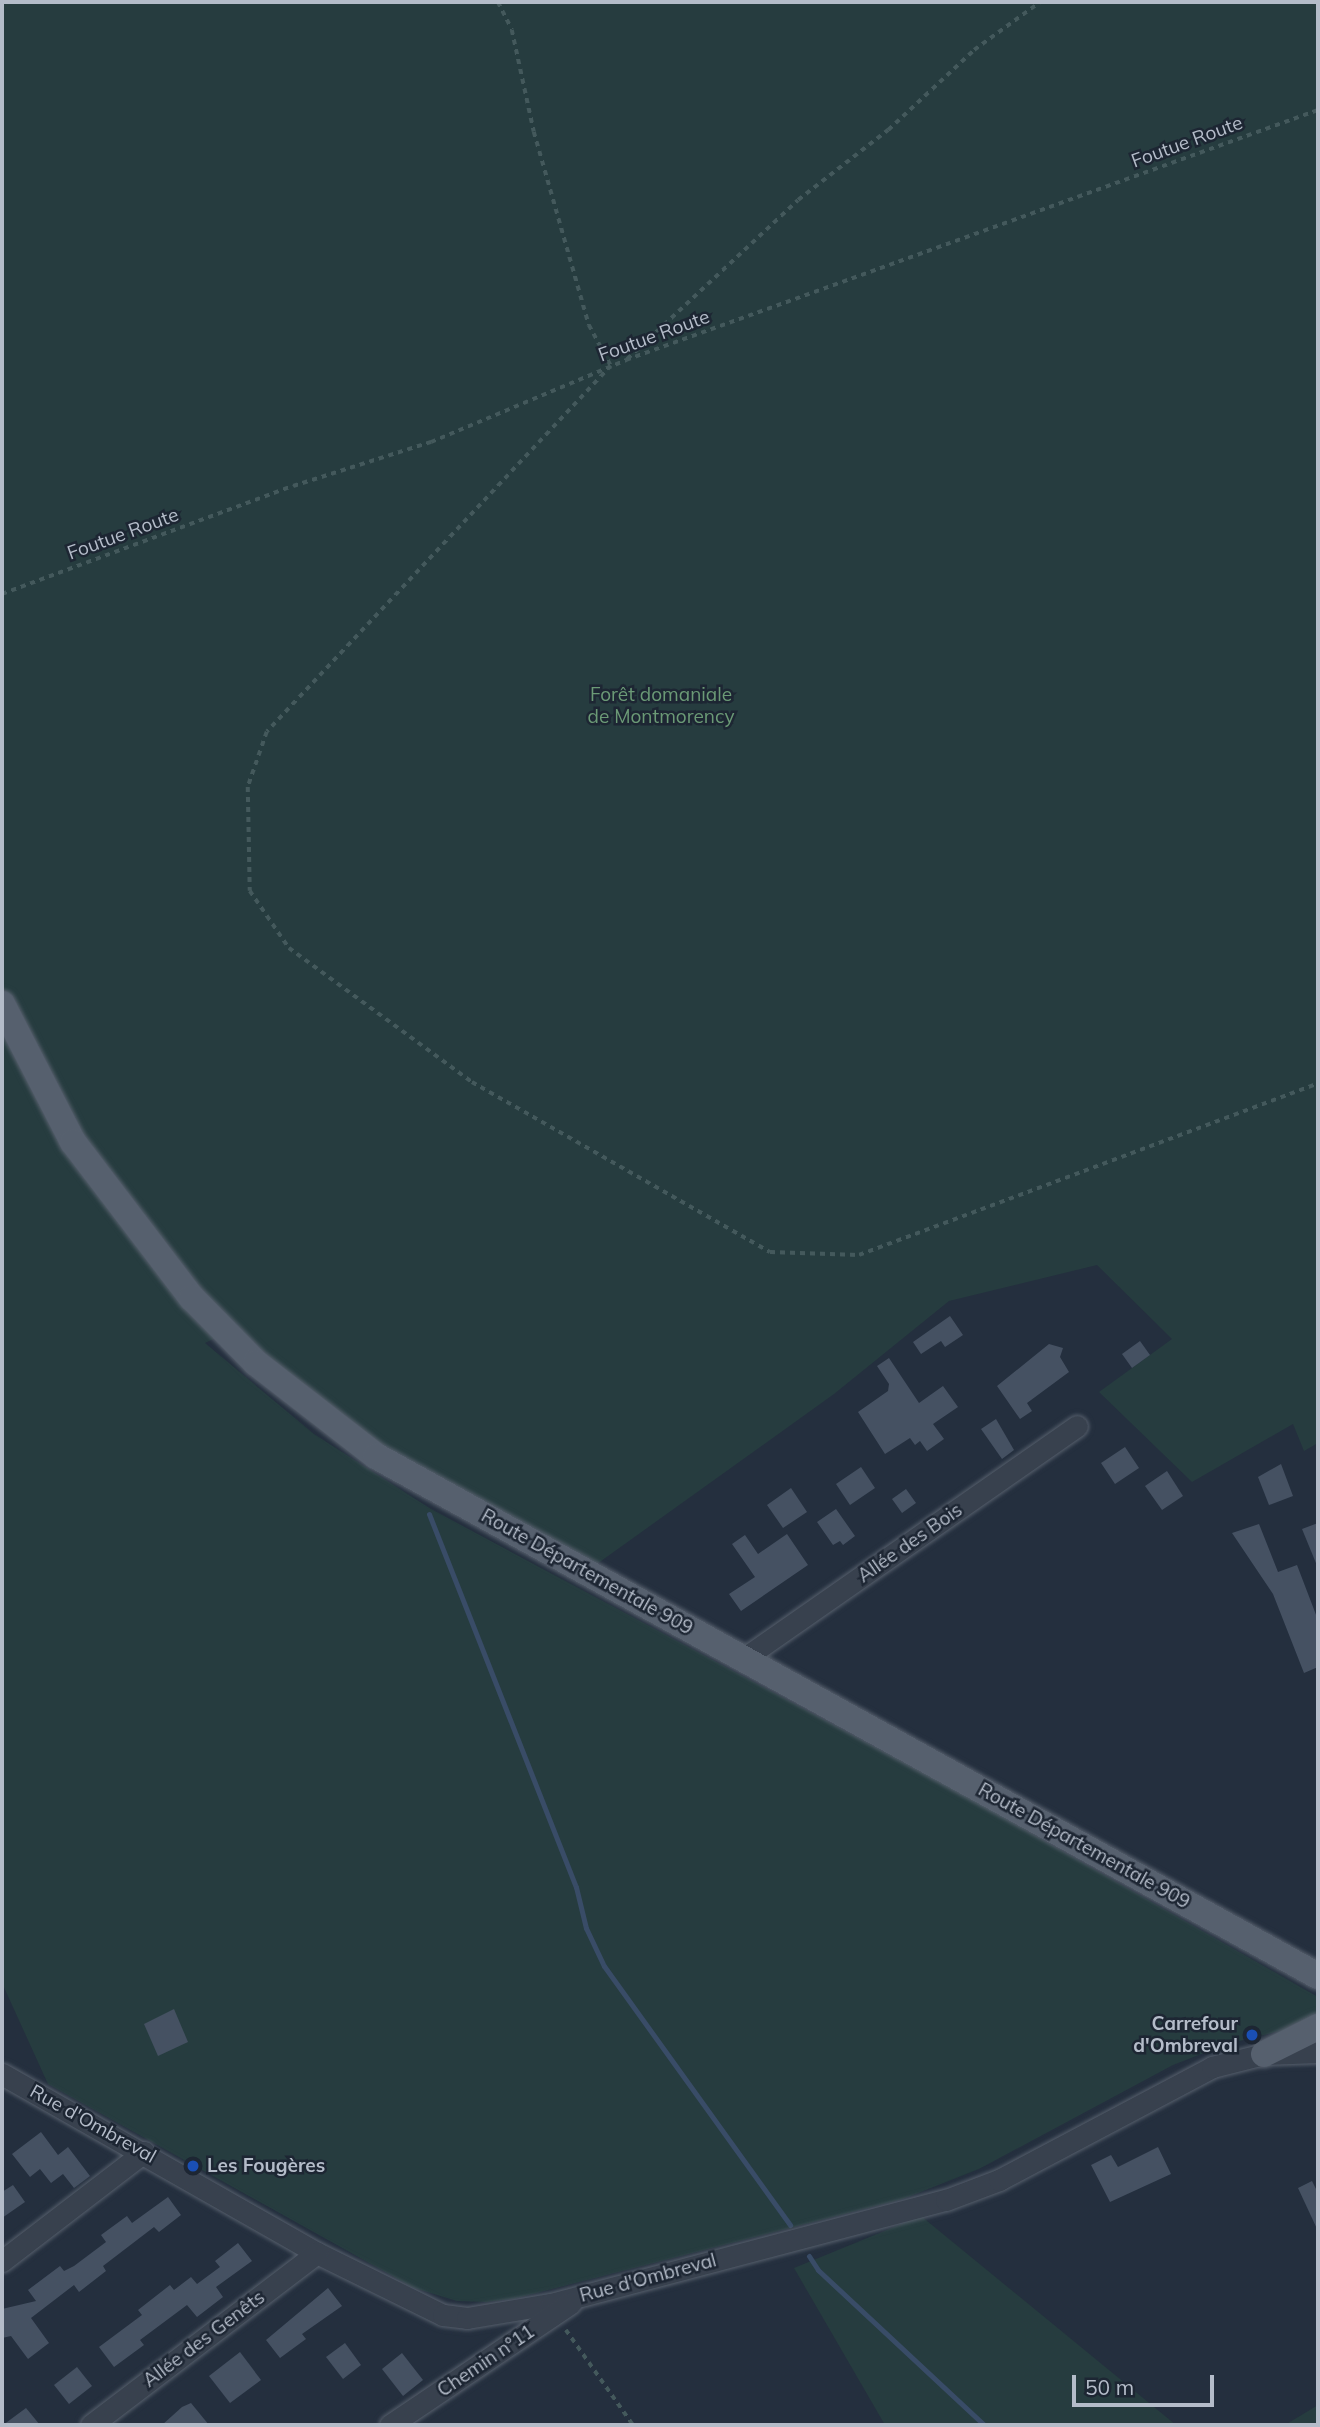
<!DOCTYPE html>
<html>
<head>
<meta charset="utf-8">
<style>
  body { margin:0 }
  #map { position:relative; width:1320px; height:2427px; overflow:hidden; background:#242f3e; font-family:Mulish,sans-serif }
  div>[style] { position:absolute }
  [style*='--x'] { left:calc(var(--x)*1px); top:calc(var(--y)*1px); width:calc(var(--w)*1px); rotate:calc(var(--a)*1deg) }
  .green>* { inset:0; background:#263c3f }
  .stream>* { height:5px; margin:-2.5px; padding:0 2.5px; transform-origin:2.5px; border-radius:2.5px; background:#394c67 }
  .building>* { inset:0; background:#455162 }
  .path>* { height:3.5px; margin-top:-1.75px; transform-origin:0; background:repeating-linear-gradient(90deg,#44595c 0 5px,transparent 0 10px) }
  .roads { filter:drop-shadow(0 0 2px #565f6c) drop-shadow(0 0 2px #565f6c) }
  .minor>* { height:21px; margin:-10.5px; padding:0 10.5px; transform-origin:10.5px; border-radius:10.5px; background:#38414e }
  .major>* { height:26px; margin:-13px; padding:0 13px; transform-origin:13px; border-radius:13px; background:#56606e }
  .dots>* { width:19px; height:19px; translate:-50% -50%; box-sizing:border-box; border:4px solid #1d2633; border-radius:50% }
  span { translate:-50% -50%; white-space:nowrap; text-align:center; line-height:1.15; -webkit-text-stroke:5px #1d2633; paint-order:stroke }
  .street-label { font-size:19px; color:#b4bcc9 }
  .park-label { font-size:19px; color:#6b9a76 }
  .poi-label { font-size:19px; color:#b4bcc9; font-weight:700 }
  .right { translate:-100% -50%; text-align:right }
  .left { translate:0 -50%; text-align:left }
  .frame { position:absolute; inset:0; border:4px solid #b4bcc9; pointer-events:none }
  .scale { position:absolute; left:1072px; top:2375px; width:142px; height:32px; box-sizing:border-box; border:4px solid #b4bcc9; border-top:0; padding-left:9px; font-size:21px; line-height:24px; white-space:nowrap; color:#b4bcc9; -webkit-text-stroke:5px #1d2633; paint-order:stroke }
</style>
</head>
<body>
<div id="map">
  <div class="green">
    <div style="clip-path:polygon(2px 2px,1318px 2px,1318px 1443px,1304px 1451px,1293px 1424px,1192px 1482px,1099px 1392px,1172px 1339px,1097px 1265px,949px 1301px,834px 1394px,576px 1579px,376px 1456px,224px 1334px,205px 1343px,314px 1434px,431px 1509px,961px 1793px,1318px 1997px,1318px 2010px,1309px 2024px,1227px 2044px,1173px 2065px,979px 2169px,903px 2199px,513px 2299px,486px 2302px,457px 2301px,414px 2288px,48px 2084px,2px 1983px)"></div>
    <div style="clip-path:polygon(921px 2216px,1176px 2425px,885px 2425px,794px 2268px)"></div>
    <div style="clip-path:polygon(1318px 2405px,1318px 2425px,1285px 2425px)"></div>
  </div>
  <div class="stream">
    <div style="--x:429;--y:1514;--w:401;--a:68.5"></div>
    <div style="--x:576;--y:1887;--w:42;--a:76.3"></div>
    <div style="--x:586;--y:1928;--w:42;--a:64.7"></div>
    <div style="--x:604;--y:1966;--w:319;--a:54.3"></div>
    <div style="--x:809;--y:2256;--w:17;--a:57"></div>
    <div style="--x:818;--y:2270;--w:227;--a:43"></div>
  </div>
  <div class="building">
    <div style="clip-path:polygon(950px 1316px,963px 1335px,945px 1347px,941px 1341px,921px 1354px,913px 1342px)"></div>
    <div style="clip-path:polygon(1140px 1341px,1150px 1355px,1132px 1368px,1122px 1354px)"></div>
    <div style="clip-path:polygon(1049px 1344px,1063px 1348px,1060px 1357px,1069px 1372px,1027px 1403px,1032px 1411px,1020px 1419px,997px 1386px)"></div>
    <div style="clip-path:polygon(889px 1358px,919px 1403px,943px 1386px,958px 1407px,933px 1424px,944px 1439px,927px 1451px,920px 1441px,915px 1445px,910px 1438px,885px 1454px,858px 1412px,888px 1391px,889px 1384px,877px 1366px)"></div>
    <div style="clip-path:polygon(996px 1419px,1014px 1450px,1002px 1459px,981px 1429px)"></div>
    <div style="clip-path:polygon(1125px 1447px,1139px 1468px,1115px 1484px,1101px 1463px)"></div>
    <div style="clip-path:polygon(1281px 1464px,1293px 1496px,1269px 1505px,1258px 1477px)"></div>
    <div style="clip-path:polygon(861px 1467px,875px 1488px,850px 1505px,836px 1484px)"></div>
    <div style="clip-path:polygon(1167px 1471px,1183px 1496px,1162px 1510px,1145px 1486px)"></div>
    <div style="clip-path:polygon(791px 1488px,807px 1512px,783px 1528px,767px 1505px)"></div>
    <div style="clip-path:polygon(906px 1489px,916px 1503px,902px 1513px,892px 1499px)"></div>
    <div style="clip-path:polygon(836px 1509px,855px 1536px,843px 1545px,840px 1541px,833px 1545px,817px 1522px)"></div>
    <div style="clip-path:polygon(1318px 1523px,1318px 1568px,1302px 1529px)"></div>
    <div style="clip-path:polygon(1259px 1524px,1278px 1572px,1297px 1565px,1318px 1620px,1318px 1667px,1304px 1673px,1273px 1594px,1232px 1533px)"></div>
    <div style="clip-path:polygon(787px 1534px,808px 1565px,741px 1611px,729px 1594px,755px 1577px,732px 1544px,745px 1535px,758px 1554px)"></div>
    <div style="clip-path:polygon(174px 2009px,188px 2042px,158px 2056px,144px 2024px)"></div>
    <div style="clip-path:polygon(41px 2132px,58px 2155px,68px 2147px,90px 2176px,74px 2188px,63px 2174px,51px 2183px,40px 2169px,30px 2177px,12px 2154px)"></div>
    <div style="clip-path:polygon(1158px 2147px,1171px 2174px,1110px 2202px,1091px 2165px,1111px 2155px,1118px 2167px)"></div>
    <div style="clip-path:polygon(1312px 2181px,1318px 2193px,1318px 2231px,1298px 2188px)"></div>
    <div style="clip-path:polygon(13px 2185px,25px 2202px,2px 2218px,2px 2192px)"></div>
    <div style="clip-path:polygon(168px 2197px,181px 2215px,159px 2232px,154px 2227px,103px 2266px,106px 2271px,79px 2292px,74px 2285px,31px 2318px,49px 2343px,28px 2359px,11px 2336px,2px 2338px,2px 2309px,36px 2301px,28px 2290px,60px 2266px,64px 2271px,74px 2266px,106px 2242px,101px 2235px,127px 2216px,132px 2223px)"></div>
    <div style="clip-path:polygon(238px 2243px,252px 2261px,216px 2287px,223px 2297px,197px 2317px,187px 2305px,140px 2340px,144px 2345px,114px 2367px,99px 2347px,142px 2315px,138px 2310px,170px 2285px,174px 2290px,191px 2277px,197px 2284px,220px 2267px,215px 2261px)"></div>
    <div style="clip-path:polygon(328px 2288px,342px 2306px,302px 2334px,306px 2339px,280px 2358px,266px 2340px)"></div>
    <div style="clip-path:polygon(345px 2343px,361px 2365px,343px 2379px,326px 2357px)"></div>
    <div style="clip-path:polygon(240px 2352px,261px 2380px,230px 2403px,209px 2376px)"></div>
    <div style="clip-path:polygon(402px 2353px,423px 2380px,403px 2396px,382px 2369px)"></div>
    <div style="clip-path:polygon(77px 2367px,92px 2386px,69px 2404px,54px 2385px)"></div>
    <div style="clip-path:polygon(191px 2403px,209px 2425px,162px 2425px,182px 2407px)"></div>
    <div style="clip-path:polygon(26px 2408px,40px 2425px,3px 2425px)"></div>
  </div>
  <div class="path">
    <div style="--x:498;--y:2;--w:31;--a:63"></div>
    <div style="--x:512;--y:30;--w:104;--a:77.8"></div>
    <div style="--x:534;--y:132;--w:201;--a:74.1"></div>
    <div style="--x:589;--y:325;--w:47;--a:61.8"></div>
    <div style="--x:627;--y:359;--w:233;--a:-42.9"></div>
    <div style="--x:798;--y:200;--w:114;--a:-37.9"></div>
    <div style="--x:888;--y:130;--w:117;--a:-42.9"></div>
    <div style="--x:974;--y:50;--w:82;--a:-36"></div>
    <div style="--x:611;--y:366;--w:502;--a:133.23"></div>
    <div style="--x:267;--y:732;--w:58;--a:109.1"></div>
    <div style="--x:248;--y:787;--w:104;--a:88.9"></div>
    <div style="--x:250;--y:891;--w:69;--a:55.6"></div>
    <div style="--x:289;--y:948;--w:227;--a:36.2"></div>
    <div style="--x:472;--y:1082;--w:343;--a:29.7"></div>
    <div style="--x:770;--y:1252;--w:89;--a:1.9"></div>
    <div style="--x:859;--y:1255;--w:490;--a:-20.5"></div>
    <div style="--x:2;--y:594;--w:310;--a:-20.4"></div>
    <div style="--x:293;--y:486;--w:145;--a:-17.7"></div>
    <div style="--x:431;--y:442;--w:212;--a:-22.8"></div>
    <div style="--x:626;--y:360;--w:736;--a:-19.86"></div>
    <div style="--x:566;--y:2330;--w:116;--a:54.8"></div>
  </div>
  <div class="roads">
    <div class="minor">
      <div style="--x:743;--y:1659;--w:407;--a:-34.9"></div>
      <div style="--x:2;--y:2074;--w:362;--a:29.6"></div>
      <div style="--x:317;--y:2253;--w:140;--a:26.2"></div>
      <div style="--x:443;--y:2315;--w:24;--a:7"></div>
      <div style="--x:467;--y:2318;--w:85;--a:-9.5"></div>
      <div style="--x:551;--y:2304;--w:408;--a:-14.8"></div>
      <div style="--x:946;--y:2200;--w:57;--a:-20.7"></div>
      <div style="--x:999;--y:2180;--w:241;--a:-27.9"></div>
      <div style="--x:1212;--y:2067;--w:54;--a:-14"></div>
      <div style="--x:1264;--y:2054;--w:54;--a:-2.1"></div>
      <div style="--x:2;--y:2261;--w:179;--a:-37.5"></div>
      <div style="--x:91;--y:2425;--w:284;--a:-37.3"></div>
      <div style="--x:390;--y:2425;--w:218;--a:-34"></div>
    </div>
    <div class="major">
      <div style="--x:2;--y:1004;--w:155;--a:62.8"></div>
      <div style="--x:73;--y:1142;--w:196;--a:52.7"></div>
      <div style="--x:192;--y:1298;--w:91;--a:45.4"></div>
      <div style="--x:256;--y:1363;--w:152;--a:37.8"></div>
      <div style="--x:376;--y:1456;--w:1076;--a:28.9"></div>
      <div style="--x:1264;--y:2054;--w:60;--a:-26.6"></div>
    </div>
  </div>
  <div class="dots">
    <div style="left:1252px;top:2035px;background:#1a4fb4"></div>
    <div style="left:193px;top:2166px;background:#1a4fb4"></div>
  </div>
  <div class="street-label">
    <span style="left:1187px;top:142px;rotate:-20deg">Foutue Route</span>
    <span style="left:654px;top:336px;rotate:-20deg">Foutue Route</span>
    <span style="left:123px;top:534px;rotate:-20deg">Foutue Route</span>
    <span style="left:910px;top:1543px;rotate:-35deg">Allée des Bois</span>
    <span style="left:587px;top:1572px;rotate:29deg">Route Départementale 909</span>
    <span style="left:1084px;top:1846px;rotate:29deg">Route Départementale 909</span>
    <span style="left:93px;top:2124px;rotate:29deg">Rue d'Ombreval</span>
    <span style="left:648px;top:2278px;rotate:-15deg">Rue d'Ombreval</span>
    <span style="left:204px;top:2339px;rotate:-37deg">Allée des Genêts</span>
    <span style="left:486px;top:2361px;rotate:-34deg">Chemin n°11</span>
  </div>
  <div class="park-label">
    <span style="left:661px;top:706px">Forêt domaniale<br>de Montmorency</span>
  </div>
  <div class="poi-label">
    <span class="right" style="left:1238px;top:2035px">Carrefour<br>d'Ombreval</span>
    <span class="left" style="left:207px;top:2166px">Les Fougères</span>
  </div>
  <div class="frame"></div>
  <div class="scale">50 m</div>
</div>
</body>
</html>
